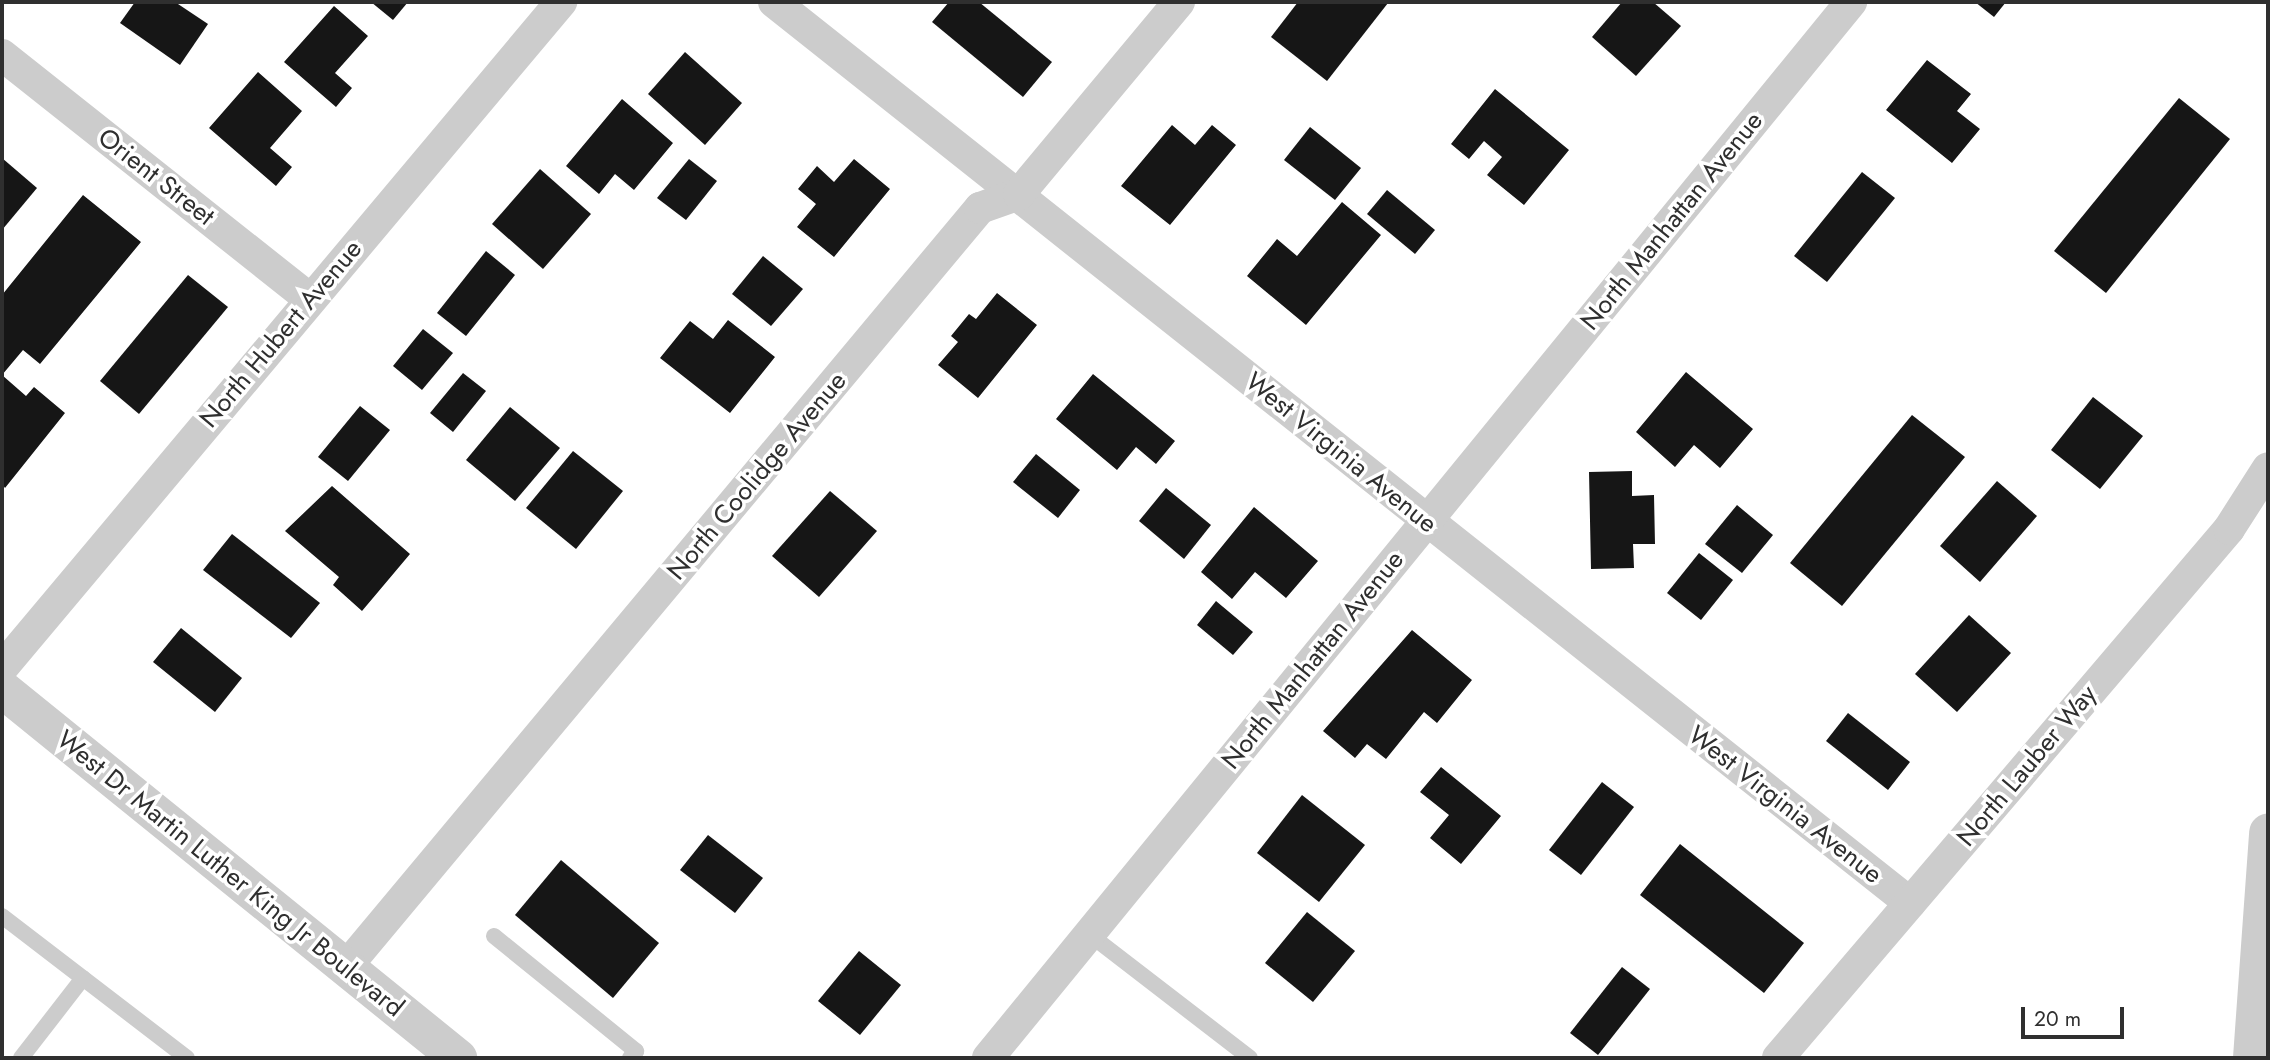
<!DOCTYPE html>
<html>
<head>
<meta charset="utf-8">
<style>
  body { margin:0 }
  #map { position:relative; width:2270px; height:1060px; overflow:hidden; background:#fff; font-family:Jost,sans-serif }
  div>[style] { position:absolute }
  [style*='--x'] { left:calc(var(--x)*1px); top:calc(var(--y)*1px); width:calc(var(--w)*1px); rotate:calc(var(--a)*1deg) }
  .building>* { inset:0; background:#161616 }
  .service>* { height:16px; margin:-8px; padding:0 8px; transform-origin:8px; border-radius:8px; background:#ccc }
  .minor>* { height:32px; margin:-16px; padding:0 16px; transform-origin:16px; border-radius:16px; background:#ccc }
  .tertiary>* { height:38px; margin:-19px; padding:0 19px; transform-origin:19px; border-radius:19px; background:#ccc }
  span { translate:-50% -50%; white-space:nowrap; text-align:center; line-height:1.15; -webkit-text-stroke:7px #fff; paint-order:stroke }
  .street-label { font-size:26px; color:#2f2f2f }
  .frame { position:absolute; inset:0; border:4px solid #2f2f2f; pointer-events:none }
  .scale { position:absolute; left:2021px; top:1007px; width:103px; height:32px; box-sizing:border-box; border:4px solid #2f2f2f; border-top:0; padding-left:9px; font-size:21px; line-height:24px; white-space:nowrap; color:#2f2f2f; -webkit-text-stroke:5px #fff; paint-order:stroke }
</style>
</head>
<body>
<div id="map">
  <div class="building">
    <div style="clip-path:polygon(135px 2px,175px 2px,208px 24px,180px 65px,120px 23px)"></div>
    <div style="clip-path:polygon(371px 2px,408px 2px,393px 20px)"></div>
    <div style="clip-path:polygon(949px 2px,979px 2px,1052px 62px,1023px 97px,932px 22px)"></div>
    <div style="clip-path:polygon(1298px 2px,1386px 2px,1388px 3px,1327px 81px,1271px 37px)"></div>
    <div style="clip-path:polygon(1622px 2px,1653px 2px,1681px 26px,1636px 76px,1592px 37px)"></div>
    <div style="clip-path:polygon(1975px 2px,2006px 2px,1994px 17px)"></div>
    <div style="clip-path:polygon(334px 6px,368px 36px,335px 73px,352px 88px,336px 107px,284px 62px)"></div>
    <div style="clip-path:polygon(685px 52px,742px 103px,705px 145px,648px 94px)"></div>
    <div style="clip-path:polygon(1927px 60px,1971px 94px,1957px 111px,1980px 129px,1952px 163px,1886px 110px)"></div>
    <div style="clip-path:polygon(258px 72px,302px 111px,270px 148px,292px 167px,276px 186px,209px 128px)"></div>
    <div style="clip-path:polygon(1495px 89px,1569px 150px,1524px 205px,1487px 175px,1502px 157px,1484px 141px,1469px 159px,1451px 144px)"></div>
    <div style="clip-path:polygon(2179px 98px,2230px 139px,2106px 293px,2054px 251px)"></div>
    <div style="clip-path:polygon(622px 99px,673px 143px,634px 190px,615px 174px,599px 194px,566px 166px)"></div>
    <div style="clip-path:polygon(1172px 125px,1195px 145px,1212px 125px,1236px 145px,1170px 225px,1121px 186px)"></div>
    <div style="clip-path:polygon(1310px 127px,1361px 168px,1335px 200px,1284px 160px)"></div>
    <div style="clip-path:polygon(2px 158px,37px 188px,2px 230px)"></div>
    <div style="clip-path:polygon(689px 159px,717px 181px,686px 220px,657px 198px)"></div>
    <div style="clip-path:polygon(854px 159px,890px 189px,834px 257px,797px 227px,816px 204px,798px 189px,817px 166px,834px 182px)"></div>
    <div style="clip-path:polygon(540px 169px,591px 214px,543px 269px,492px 224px)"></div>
    <div style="clip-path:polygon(1862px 172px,1895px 198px,1827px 282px,1794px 256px)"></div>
    <div style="clip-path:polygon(1387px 190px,1435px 230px,1415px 254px,1367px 214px)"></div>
    <div style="clip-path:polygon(83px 195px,141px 242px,40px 364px,23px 350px,2px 375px,26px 396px,34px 387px,65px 413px,5px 488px,2px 484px,2px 295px)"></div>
    <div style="clip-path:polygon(1342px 202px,1381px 235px,1306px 325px,1247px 276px,1277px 239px,1297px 256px)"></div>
    <div style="clip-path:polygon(486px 251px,515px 275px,466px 336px,437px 313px)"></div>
    <div style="clip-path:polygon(763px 256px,803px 289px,771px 326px,732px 294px)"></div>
    <div style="clip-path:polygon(188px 275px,228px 307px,139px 414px,100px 381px)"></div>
    <div style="clip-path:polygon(997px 293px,1037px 325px,978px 398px,938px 365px,958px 342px,951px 336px,969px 314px,976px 319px)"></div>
    <div style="clip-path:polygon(728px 320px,775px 357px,730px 413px,660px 358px,690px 321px,713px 339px)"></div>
    <div style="clip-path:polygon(423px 329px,453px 353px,422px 390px,393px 366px)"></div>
    <div style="clip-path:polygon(1686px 372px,1753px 429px,1720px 468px,1694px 445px,1675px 467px,1636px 432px)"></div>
    <div style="clip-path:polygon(463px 373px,486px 391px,453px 432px,430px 413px)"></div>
    <div style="clip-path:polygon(1093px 374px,1175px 441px,1156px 464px,1136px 447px,1117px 470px,1056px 419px)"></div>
    <div style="clip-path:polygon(2093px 397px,2143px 436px,2100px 489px,2051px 450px)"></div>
    <div style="clip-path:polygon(360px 406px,390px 430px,348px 481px,318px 457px)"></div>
    <div style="clip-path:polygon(510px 407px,560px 448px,515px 501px,466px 460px)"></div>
    <div style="clip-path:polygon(1912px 415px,1965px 457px,1842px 606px,1790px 563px)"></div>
    <div style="clip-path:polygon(573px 451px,623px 491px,576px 549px,526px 508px)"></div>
    <div style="clip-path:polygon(1036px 454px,1080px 490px,1058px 518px,1013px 482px)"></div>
    <div style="clip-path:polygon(1632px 471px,1632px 496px,1654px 495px,1655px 544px,1633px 544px,1634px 568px,1591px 569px,1589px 472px)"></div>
    <div style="clip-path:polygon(1997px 481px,2037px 516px,1980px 582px,1940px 546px)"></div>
    <div style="clip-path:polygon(332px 486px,410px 554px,362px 611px,333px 585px,339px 577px,285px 531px)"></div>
    <div style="clip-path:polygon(1166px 488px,1211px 525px,1184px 559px,1139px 521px)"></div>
    <div style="clip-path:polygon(830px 491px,877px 531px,819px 597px,772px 556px)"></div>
    <div style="clip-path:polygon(1737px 505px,1773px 535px,1742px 573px,1705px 544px)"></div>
    <div style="clip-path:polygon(1254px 507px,1318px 561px,1286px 598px,1255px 572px,1232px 599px,1201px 572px)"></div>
    <div style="clip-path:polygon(232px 534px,320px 603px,291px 638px,203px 570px)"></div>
    <div style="clip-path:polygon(1699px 553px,1733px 580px,1701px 620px,1667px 593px)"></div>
    <div style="clip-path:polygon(1216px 601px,1253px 632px,1233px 655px,1197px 625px)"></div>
    <div style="clip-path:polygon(1969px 615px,2011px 653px,1957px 712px,1915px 674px)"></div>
    <div style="clip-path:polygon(181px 628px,242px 678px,215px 712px,153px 662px)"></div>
    <div style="clip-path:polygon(1412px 630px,1472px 680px,1437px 723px,1424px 712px,1386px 759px,1367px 744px,1355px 758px,1323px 731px)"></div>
    <div style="clip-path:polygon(1848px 713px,1910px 762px,1888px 790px,1826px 741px)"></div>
    <div style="clip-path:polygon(1441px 767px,1501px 816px,1461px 864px,1430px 838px,1449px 815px,1420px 792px)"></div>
    <div style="clip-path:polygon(1602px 782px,1634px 807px,1581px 875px,1549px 850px)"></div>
    <div style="clip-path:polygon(1302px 795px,1365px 845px,1319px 902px,1257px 853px)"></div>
    <div style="clip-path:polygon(708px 835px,763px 878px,735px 913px,680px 870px)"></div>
    <div style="clip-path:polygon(1680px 844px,1804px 943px,1764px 993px,1640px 895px)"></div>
    <div style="clip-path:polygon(561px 860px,659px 943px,613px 998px,515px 915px)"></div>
    <div style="clip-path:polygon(1307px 912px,1355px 951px,1313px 1002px,1265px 963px)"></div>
    <div style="clip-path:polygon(859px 951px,901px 985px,860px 1035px,818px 1001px)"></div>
    <div style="clip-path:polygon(1622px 967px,1650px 989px,1598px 1055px,1570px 1033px)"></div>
  </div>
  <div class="service">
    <div style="--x:2;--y:916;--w:233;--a:37.5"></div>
    <div style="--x:1089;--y:934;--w:203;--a:37.6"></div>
    <div style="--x:494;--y:936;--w:183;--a:39"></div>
    <div style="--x:636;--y:1051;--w:9;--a:131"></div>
    <div style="--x:21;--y:1058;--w:101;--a:-52.2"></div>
  </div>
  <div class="minor">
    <div style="--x:774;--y:2;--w:1450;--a:38.42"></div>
    <div style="--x:2;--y:55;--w:393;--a:38.4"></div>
    <div style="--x:2;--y:668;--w:870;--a:-49.99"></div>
    <div style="--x:346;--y:967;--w:989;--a:-50.13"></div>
    <div style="--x:980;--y:208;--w:41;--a:-19.7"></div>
    <div style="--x:1019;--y:194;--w:250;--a:-50.2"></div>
    <div style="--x:988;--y:1058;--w:1364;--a:-50.74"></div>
    <div style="--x:1778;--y:1058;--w:695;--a:-49.55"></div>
    <div style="--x:2229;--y:529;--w:72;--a:-57.4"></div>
  </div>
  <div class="tertiary">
    <div style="--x:2;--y:689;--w:587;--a:38.98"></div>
    <div style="--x:2252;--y:1058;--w:226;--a:-85.9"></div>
  </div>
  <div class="street-label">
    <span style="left:156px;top:177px;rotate:38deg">Orient Street</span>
    <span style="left:1672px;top:221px;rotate:-51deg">North Manhattan Avenue</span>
    <span style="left:281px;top:334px;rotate:-50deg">North Hubert Avenue</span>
    <span style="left:1341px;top:453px;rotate:39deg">West Virginia Avenue</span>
    <span style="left:757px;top:476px;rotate:-50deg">North Coolidge Avenue</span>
    <span style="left:1313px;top:660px;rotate:-51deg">North Manhattan Avenue</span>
    <span style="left:2027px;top:766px;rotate:-50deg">North Lauber Way</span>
    <span style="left:1785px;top:805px;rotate:38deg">West Virginia Avenue</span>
    <span style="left:230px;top:874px;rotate:39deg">West Dr Martin Luther King Jr Boulevard</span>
  </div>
  <div class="frame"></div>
  <div class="scale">20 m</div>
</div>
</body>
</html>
